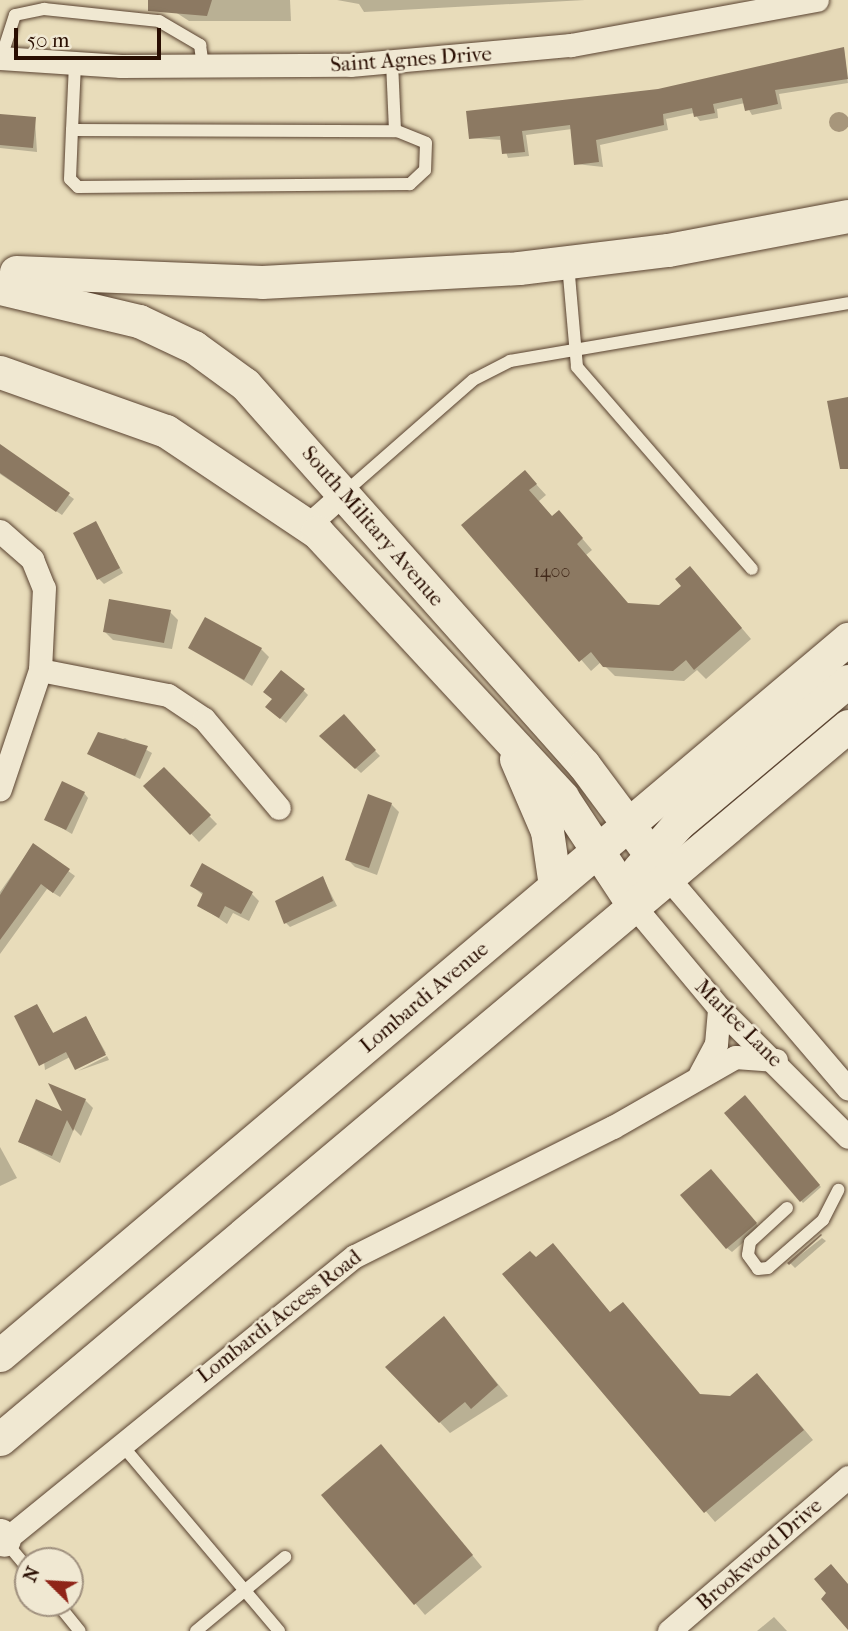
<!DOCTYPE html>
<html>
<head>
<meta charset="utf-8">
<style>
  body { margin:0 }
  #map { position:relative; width:848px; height:1631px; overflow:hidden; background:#e8dcba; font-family:"IM FELL French Canon",serif }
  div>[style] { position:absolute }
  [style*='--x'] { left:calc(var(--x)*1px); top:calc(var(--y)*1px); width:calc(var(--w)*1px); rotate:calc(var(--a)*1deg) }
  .water>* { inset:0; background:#a7967b }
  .round { border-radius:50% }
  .shadow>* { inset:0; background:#0003 }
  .building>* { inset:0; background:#8c7962 }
  .roads { filter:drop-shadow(0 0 2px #594230) drop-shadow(0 0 2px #594230) }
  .lane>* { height:12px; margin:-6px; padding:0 6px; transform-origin:6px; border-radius:6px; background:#f0e8d2 }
  .street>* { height:23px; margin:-11.5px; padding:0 11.5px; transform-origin:11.5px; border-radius:11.5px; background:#f0e8d2 }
  .secondary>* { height:33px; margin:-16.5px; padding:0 16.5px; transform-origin:16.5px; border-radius:16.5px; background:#f0e8d2 }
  span { translate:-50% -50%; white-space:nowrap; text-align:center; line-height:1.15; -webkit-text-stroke:5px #f0e8d2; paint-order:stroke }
  .number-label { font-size:18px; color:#42291a }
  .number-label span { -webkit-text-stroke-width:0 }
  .street-label { font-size:21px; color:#290e02 }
  .north { position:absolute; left:14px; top:1547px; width:70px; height:70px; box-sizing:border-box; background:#f0e8d2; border:2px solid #a0917f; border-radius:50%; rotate:294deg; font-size:19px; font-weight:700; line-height:28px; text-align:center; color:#290e02 }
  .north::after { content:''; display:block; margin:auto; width:24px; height:32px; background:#8f2418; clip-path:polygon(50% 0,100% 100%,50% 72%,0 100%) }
  .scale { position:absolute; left:14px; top:28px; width:147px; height:32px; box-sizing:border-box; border:4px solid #290e02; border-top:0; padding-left:9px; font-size:21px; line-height:24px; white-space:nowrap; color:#290e02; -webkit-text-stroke:5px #f0e8d2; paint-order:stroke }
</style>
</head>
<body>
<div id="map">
  <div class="water">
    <div class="round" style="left:829px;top:112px;width:20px;height:20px"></div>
  </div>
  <div class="shadow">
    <div style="clip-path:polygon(157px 0,290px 0,291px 21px,189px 21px)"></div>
    <div style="clip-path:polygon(337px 0,585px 0,364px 12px,359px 4px)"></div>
    <div style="clip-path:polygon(844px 49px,848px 83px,779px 94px,782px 109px,752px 115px,745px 103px,717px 109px,718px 118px,700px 121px,694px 113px,666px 119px,668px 130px,600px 145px,603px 167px,576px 164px,572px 129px,526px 135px,529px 156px,508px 158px,502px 140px,471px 138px)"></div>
    <div style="clip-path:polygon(0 115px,35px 119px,37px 152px,0 148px)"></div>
    <div style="clip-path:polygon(0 446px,74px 499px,62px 515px,0 474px)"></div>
    <div style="clip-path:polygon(535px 483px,546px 495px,539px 501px,553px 518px,569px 523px,592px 550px,586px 555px,629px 605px,659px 607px,700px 579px,751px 639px,706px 679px,697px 670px,684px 681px,615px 676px,601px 662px,591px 671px,464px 525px)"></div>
    <div style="clip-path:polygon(95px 523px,123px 573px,104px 584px,99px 579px)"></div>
    <div style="clip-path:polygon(170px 612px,178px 620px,172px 649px,113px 640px,105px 632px)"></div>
    <div style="clip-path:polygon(191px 647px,261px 649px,269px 657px,252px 686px)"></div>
    <div style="clip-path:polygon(303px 690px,308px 695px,286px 723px,273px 712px)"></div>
    <div style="clip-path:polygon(343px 717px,380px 756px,361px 773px,322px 736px)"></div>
    <div style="clip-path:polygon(125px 738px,152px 753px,140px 779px,89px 754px)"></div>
    <div style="clip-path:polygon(164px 769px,217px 824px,199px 842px,146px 786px)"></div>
    <div style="clip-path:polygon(84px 793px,88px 798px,72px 834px,46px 819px)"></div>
    <div style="clip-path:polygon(391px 804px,399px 812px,377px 875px,355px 867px,347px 859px)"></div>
    <div style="clip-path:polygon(33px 845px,75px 876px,60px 897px,47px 889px,0 954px,0 892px)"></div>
    <div style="clip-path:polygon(323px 878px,337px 906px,290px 927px,286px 923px)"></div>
    <div style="clip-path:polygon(192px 886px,252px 894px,259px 901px,249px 921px,233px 913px,227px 924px,199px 905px,204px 896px)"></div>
    <div style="clip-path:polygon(37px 1006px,54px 1034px,86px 1018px,106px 1053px,76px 1068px,70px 1057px,45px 1070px)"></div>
    <div style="clip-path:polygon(107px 1056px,109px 1060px,78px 1071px)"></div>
    <div style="clip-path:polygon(744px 1098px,821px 1187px,803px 1203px,727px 1114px)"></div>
    <div style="clip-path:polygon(85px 1100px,93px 1108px,81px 1136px,74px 1129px,60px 1163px,20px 1142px)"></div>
    <div style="clip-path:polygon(0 1147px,17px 1178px,0 1186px)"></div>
    <div style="clip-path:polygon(715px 1176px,760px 1228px,732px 1252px,727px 1248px)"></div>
    <div style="clip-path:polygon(822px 1238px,826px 1241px,795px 1268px,790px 1263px)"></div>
    <div style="clip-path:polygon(536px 1259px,611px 1314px,701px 1396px,731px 1398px,767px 1385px,813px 1440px,715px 1522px,505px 1275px)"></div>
    <div style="clip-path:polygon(444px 1319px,508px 1396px,450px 1433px,388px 1367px)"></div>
    <div style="clip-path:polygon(391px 1457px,482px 1567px,425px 1615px,324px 1495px)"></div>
    <div style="clip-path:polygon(774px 1617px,787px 1631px,757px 1631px)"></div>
  </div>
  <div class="building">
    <div style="clip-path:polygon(148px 0,212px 0,207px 16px,148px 11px)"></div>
    <div style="clip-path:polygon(844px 47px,848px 79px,775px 90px,778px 104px,745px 111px,742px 98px,713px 104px,715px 113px,694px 117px,692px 108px,663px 114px,664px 125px,596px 140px,599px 162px,574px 165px,570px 125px,522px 131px,525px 152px,502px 154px,500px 136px,469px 139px,466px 111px,658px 89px)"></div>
    <div style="clip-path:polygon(0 114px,36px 117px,33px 148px,0 145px)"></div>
    <div style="clip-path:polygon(848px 397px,848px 469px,840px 469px,827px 401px)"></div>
    <div style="clip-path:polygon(0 444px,70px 493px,56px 512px,0 473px)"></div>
    <div style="clip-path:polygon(525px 470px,537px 484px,529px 490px,552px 516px,559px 510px,583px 538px,577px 544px,628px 603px,659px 605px,681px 586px,675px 579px,690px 566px,742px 628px,694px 670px,686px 660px,673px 671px,603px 667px,591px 652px,579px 662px,461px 525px)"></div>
    <div style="clip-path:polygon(96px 521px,120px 568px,97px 580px,73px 533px)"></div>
    <div style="clip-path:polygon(109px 599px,171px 610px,164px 643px,103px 632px)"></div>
    <div style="clip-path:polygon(205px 617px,262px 648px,244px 680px,188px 648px)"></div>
    <div style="clip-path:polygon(281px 670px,305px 689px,280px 719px,265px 707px,272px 699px,263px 692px)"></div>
    <div style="clip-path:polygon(344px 714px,376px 750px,355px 769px,319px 736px)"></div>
    <div style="clip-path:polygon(98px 732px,148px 746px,135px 776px,87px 754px)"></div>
    <div style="clip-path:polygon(164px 767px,211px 815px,190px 835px,143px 786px)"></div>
    <div style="clip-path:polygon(62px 781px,85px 792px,66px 830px,44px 820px)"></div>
    <div style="clip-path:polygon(368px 794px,392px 803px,369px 868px,345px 860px)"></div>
    <div style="clip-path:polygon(33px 843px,70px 869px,53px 893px,41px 884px,0 940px,0 895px)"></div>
    <div style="clip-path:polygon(202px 863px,253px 892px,241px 914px,225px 906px,219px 918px,197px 906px,203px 893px,190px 886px)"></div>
    <div style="clip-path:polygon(323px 876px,333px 901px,284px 924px,275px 901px)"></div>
    <div style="clip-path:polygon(37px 1004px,53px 1033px,86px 1016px,106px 1055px,75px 1070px,66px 1052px,39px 1066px,14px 1016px)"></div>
    <div style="clip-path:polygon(48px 1083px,86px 1099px,73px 1131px,67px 1120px,52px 1156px,18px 1142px,36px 1099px,62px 1111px)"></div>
    <div style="clip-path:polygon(745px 1095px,820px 1185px,800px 1202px,724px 1113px)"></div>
    <div style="clip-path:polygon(711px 1169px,757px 1223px,726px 1249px,680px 1195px)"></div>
    <div style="clip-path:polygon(821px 1234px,822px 1235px,789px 1265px,787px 1263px)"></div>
    <div style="clip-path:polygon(553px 1243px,610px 1312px,623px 1302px,700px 1394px,730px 1396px,757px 1373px,804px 1430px,704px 1513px,502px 1274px,530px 1251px,536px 1257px)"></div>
    <div style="clip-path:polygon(444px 1316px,498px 1385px,471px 1409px,465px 1402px,439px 1423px,385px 1367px)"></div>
    <div style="clip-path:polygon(381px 1444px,473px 1555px,414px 1605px,321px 1495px)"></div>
    <div style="clip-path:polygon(831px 1564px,848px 1584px,848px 1630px,821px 1599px,826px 1593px,814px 1579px)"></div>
  </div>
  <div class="roads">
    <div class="lane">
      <div style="--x:1;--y:58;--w:45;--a:-72"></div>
      <div style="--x:15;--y:15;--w:30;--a:-12"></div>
      <div style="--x:44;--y:9;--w:116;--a:6"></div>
      <div style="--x:159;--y:21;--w:48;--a:30.3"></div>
      <div style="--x:200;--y:45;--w:21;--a:82"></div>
      <div style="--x:392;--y:62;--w:69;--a:87.5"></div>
      <div style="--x:72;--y:130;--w:325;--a:0.2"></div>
      <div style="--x:397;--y:131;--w:31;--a:22"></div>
      <div style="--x:426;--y:143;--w:27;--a:92"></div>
      <div style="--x:425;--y:170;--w:21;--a:137"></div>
      <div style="--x:410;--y:184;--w:332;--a:179.5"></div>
      <div style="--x:78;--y:187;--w:11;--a:-135"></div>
      <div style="--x:70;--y:179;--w:49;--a:-87.7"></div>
      <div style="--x:72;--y:130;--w:67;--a:-87.4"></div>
      <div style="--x:568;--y:264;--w:103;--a:85"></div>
      <div style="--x:577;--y:367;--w:267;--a:49.1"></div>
      <div style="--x:344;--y:493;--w:171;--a:-41.2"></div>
      <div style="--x:473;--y:380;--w:42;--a:-27.2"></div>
      <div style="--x:510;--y:361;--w:343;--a:-9.7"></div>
      <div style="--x:787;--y:1208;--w:50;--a:137.4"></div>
      <div style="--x:750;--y:1242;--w:13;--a:99"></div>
      <div style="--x:748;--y:1255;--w:17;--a:54"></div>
      <div style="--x:758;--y:1269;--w:10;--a:-6"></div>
      <div style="--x:768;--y:1268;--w:73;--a:-41.1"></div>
      <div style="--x:823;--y:1220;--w:34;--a:-63"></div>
      <div style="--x:121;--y:1444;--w:245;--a:49.8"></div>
      <div style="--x:4;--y:1540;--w:38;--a:50"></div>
      <div style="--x:57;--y:1603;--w:36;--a:51"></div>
      <div style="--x:196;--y:1631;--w:116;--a:-39.7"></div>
    </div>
    <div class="street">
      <div style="--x:0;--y:58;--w:121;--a:3.8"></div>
      <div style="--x:121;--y:66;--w:229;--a:-0.3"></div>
      <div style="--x:350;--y:65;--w:222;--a:-5.2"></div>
      <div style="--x:571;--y:45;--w:250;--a:-10.4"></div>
      <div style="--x:308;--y:525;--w:48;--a:-41.6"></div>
      <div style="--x:0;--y:531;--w:43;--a:41.2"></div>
      <div style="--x:32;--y:559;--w:31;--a:68"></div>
      <div style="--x:44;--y:588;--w:82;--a:92.8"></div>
      <div style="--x:40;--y:670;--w:126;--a:108.6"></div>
      <div style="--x:40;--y:670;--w:130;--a:11.1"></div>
      <div style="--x:168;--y:695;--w:43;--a:33.7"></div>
      <div style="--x:204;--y:719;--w:116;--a:49.9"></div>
      <div style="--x:668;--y:878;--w:277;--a:49.5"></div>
      <div style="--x:634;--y:906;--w:133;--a:50.2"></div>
      <div style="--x:719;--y:1008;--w:182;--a:45"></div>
      <div style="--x:700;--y:1074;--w:34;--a:-62"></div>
      <div style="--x:716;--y:1044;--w:36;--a:-85"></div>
      <div style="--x:0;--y:1544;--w:457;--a:-39.1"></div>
      <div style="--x:355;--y:1256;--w:288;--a:-26.6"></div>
      <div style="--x:613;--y:1127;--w:141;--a:-29.8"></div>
      <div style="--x:735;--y:1057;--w:41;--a:4.2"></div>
      <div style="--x:669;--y:1631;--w:236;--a:-40.7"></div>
    </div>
    <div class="secondary">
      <div style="--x:16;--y:272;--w:246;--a:2.3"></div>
      <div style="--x:262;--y:282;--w:257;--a:-3.1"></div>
      <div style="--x:519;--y:268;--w:150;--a:-6.9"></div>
      <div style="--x:668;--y:250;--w:183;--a:-10.7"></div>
      <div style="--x:0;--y:288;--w:143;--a:13.4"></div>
      <div style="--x:139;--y:321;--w:61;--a:25.3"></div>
      <div style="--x:194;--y:347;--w:63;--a:36"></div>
      <div style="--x:245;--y:384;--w:510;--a:48.34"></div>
      <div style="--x:584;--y:765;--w:141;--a:53.4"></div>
      <div style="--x:0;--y:372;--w:176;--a:19.6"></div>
      <div style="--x:166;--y:431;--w:182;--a:33.8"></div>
      <div style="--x:317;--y:532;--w:361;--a:47.2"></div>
      <div style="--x:562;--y:797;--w:131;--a:56.6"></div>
      <div style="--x:516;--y:759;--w:78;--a:66.7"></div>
      <div style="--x:547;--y:831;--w:56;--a:81.7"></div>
      <div style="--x:638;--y:870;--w:61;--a:-49"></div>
      <div style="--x:678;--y:824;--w:222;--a:-40.1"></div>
      <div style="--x:0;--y:1355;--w:1110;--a:-40.18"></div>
      <div style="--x:0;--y:1439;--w:1108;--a:-40.06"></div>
      <div style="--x:0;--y:1535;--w:6;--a:51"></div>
    </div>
  </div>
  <div class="number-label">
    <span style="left:552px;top:572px">1400</span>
  </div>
  <div class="street-label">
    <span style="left:411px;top:59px;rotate:-4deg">Saint Agnes Drive</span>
    <span style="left:373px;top:526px;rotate:49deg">South Military Avenue</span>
    <span style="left:424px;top:997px;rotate:-40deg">Lombardi Avenue</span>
    <span style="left:739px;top:1023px;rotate:45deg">Marlee Lane</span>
    <span style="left:279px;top:1316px;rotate:-38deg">Lombardi Access Road</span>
    <span style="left:759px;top:1554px;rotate:-41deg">Brookwood Drive</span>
  </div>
  <div class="north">N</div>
  <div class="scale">50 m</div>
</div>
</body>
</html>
